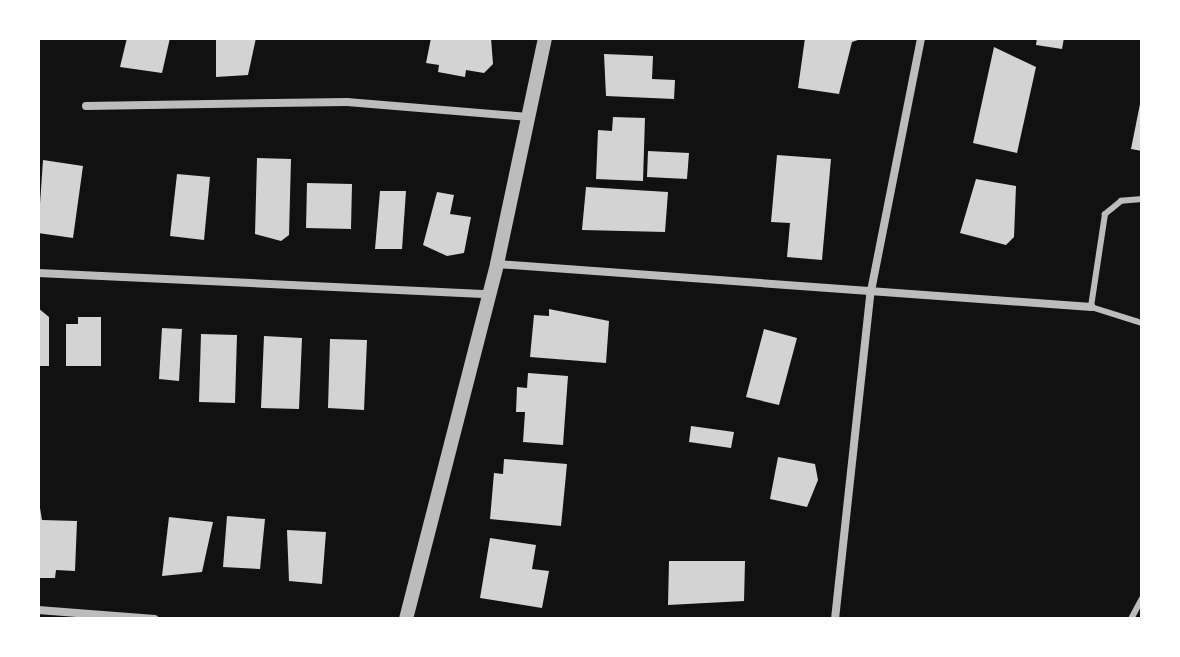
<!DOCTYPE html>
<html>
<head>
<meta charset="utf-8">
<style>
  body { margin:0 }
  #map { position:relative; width:1180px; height:657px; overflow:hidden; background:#111; font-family:Spectral,serif }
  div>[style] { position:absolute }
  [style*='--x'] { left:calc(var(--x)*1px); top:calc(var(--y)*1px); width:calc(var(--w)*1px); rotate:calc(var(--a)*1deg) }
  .building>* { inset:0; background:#d3d3d3 }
  .service>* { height:6px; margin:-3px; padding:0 3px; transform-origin:3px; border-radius:3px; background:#bcbcbc }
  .minor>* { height:8px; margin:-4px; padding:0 4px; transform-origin:4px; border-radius:4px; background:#bcbcbc }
  .tertiary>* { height:14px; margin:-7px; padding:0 7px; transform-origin:7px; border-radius:7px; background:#bcbcbc }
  span { translate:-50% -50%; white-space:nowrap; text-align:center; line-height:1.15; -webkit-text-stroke:8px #fff; paint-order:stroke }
  .frame { position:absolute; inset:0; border:40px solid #fff; pointer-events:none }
</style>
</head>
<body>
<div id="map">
  <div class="building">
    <div style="clip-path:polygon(127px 38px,170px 38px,162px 73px,120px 67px)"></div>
    <div style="clip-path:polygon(216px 38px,256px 38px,248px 75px,216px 77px)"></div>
    <div style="clip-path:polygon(431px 38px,491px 38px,493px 64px,484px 73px,466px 70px,465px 77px,438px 72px,439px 65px,426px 63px)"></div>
    <div style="clip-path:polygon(805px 38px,864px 38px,852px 42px,839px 94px,798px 88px)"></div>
    <div style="clip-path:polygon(1037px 38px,1064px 38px,1062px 49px,1036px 45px)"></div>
    <div style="clip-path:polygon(994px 47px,1036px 67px,1017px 153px,973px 143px)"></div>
    <div style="clip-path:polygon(604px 54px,653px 56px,652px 79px,675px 80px,674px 99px,606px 96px)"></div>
    <div style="clip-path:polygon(1141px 99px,1142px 100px,1142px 151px,1131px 149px)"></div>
    <div style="clip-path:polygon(613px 117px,645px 118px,643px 181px,596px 179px,598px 130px,612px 131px)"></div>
    <div style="clip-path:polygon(648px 151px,689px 153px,687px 179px,647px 177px)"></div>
    <div style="clip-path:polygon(777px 155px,831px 159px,822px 260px,787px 257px,790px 223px,771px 222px)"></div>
    <div style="clip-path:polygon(257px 158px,291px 159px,289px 235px,281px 241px,255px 234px)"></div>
    <div style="clip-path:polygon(43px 160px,83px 166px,73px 238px,38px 233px)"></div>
    <div style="clip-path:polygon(177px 174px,210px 177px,204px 240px,170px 236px)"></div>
    <div style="clip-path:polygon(976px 179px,1016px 186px,1014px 237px,1006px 245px,960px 233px)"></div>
    <div style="clip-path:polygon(307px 183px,352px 184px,351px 229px,306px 228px)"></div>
    <div style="clip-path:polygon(586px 187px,668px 192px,665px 232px,582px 230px)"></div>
    <div style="clip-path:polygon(380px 191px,406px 191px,402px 249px,375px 249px)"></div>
    <div style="clip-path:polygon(437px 192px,454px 195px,450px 214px,471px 217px,464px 253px,447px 256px,423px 245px)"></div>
    <div style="clip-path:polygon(38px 308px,49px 317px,49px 366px,38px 366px)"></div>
    <div style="clip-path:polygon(549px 309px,609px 321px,606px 363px,530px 357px,534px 315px,549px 316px)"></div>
    <div style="clip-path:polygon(78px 317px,101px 317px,101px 366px,66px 366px,66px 324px,78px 324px)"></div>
    <div style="clip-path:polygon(162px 328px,182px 329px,179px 381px,159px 379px)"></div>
    <div style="clip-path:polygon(764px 329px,797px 338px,779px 405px,746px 397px)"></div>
    <div style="clip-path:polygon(201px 334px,237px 335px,235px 403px,199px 402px)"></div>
    <div style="clip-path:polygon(264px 336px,302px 338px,299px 409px,261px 408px)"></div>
    <div style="clip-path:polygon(330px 339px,367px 340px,364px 410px,328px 408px)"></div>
    <div style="clip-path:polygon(528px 373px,568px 376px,563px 445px,523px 442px,525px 412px,516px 412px,517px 387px,527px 388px)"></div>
    <div style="clip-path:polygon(691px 426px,734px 432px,731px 448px,689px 442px)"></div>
    <div style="clip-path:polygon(778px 457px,815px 464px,818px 480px,807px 507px,770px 499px)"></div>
    <div style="clip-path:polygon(504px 459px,567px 464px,561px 526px,490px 519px,494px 473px,503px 474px)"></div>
    <div style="clip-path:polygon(38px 496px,42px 520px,77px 521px,75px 571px,56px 570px,55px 578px,38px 578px)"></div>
    <div style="clip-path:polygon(227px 516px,265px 519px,260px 569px,223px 567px)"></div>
    <div style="clip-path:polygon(169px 517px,213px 522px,202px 572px,162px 576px)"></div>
    <div style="clip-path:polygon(287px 530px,326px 532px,322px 584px,289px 581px)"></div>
    <div style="clip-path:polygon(490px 538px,536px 545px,532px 569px,549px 571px,542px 608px,480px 598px)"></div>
    <div style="clip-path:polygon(669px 561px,745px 561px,744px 601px,668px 605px)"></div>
  </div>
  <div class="service">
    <div style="--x:1142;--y:199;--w:21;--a:175"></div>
    <div style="--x:1121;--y:201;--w:21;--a:141"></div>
    <div style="--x:1105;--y:214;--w:94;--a:98.6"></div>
    <div style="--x:1091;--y:307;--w:53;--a:17.4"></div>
    <div style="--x:1131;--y:619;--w:24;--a:-62"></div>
  </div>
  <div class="minor">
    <div style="--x:86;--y:106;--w:261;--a:-0.9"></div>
    <div style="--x:347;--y:102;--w:182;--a:4.7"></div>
    <div style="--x:497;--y:264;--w:596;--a:4.14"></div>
    <div style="--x:38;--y:273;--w:451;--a:2.7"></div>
    <div style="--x:38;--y:610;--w:117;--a:4.4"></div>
    <div style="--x:835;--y:619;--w:325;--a:-83.8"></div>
    <div style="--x:870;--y:296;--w:263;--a:-78.8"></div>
  </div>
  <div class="tertiary">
    <div style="--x:406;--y:619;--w:366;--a:-75.6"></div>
    <div style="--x:497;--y:264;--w:231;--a:-78"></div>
  </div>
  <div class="frame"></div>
</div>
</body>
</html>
